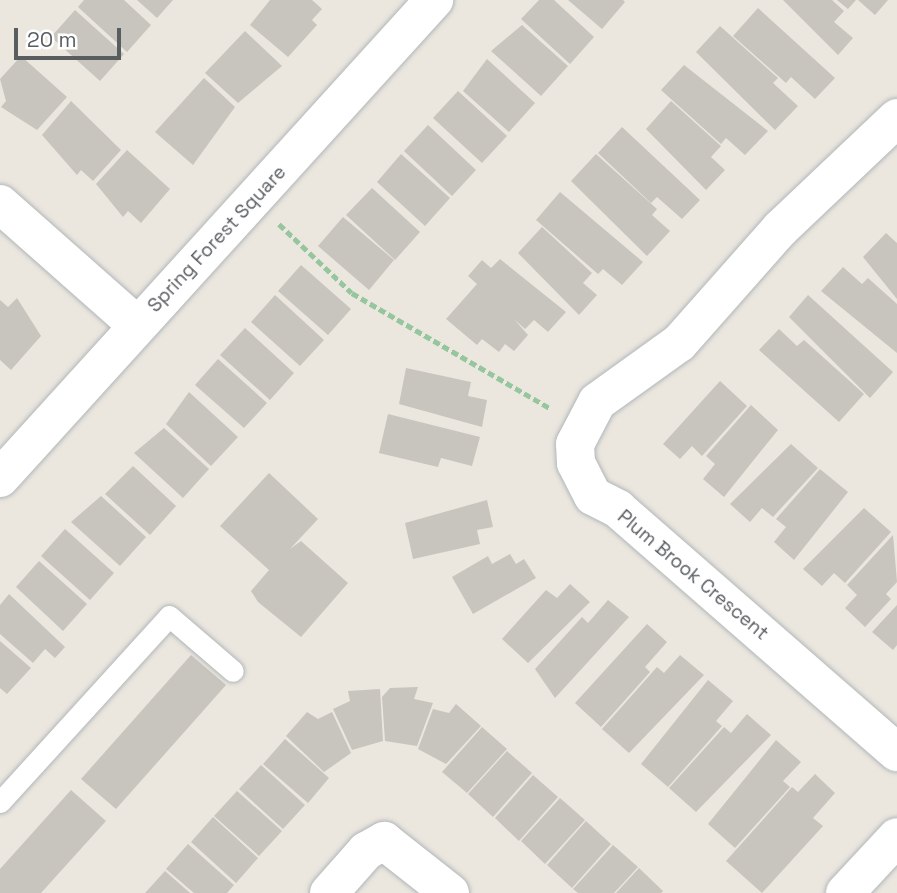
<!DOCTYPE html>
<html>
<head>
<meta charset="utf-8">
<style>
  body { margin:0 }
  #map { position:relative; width:897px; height:893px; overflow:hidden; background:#ebe7df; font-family:"Space Grotesk",sans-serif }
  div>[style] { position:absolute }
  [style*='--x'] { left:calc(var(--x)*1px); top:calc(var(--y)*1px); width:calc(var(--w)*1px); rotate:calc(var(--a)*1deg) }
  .building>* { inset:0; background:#c8c4be }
  .path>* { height:4.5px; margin-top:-2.25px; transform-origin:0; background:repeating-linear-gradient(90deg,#96c69d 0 7px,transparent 0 10.5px) }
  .roads { filter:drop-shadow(0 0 2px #b2b6ba) drop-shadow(0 0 2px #b2b6ba) }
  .service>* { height:21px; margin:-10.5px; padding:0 10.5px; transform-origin:10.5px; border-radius:10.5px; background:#fff }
  .minor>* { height:38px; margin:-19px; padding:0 19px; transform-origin:19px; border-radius:19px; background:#fff }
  span { translate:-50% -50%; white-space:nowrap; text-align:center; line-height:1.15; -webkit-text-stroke:7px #fff; paint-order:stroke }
  .street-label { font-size:19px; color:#585d60 }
  .scale { position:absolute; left:14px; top:28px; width:107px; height:32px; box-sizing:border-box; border:4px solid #585d60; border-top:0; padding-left:9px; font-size:21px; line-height:24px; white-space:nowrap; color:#585d60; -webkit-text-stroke:5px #fff; paint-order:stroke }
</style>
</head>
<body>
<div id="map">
  <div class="building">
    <div style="clip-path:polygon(84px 0,124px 0,151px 25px,127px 52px,78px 7px)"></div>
    <div style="clip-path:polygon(137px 0,173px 0,157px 18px)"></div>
    <div style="clip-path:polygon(270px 0,312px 0,322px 9px,312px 20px,317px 25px,288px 57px,250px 25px)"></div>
    <div style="clip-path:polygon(539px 0,554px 0,594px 37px,570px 64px,521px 19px)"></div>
    <div style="clip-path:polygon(568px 0,623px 0,625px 2px,602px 29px)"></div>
    <div style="clip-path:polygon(783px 0,832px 0,844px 11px,834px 22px,853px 38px,838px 55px)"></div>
    <div style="clip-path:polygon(837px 0,856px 0,848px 9px)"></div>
    <div style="clip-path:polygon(858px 0,888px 0,875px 15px)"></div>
    <div style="clip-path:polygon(758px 8px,835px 78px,815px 99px,791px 77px,786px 83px,733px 36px)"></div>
    <div style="clip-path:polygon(75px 10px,124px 54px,100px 81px,51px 37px)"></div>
    <div style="clip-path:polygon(522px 25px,568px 66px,541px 96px,491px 51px)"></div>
    <div style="clip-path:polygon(720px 26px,778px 78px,773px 83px,798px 106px,775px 130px,696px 52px)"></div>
    <div style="clip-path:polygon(245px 31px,282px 66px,238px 103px,205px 73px)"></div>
    <div style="clip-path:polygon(21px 56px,67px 97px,37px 130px,1px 107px,6px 101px,0 79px)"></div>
    <div style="clip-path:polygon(487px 59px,535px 103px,509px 132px,463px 91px)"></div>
    <div style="clip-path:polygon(684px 65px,768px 131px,745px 155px,726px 138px,721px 144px,661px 90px)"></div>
    <div style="clip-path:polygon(204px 78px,235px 107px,193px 165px,155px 132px)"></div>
    <div style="clip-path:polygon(458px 91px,507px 136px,482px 163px,433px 118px)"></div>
    <div style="clip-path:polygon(71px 101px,121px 150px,93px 181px,81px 170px,77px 175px,42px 135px)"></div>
    <div style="clip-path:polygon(671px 101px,721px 146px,711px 157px,725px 170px,706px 190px,646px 129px)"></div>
    <div style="clip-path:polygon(428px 125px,476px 170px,452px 196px,404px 151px)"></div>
    <div style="clip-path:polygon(622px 127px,700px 200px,682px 219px,657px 197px,651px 203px,598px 153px)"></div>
    <div style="clip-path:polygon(127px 150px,170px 189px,141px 223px,128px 211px,123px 217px,96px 184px)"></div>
    <div style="clip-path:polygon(401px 154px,450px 198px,425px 226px,377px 182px)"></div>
    <div style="clip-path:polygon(596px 154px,657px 209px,652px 215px,670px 231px,647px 256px,571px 181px)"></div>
    <div style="clip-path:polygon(372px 188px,420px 232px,395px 260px,346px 215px)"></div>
    <div style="clip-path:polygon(560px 192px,643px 262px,622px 285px,603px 269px,598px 274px,536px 220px)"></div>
    <div style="clip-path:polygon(343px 217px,394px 260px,369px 290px,318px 246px)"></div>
    <div style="clip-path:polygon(542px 227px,592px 273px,583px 283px,597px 295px,579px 315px,518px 253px)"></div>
    <div style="clip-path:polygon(886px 233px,897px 243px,897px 299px,863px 257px)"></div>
    <div style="clip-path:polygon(500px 259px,566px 312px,548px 332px,534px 320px,525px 329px,514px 319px,528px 335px,514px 351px,505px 344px,499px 352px,482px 339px,477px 345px,446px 319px,477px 284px,468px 276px,482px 260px,491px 268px)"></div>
    <div style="clip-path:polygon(301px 265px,351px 309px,328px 335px,278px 291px)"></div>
    <div style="clip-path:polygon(843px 267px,862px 284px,868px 278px,897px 304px,897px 353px,821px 291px)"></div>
    <div style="clip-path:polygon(275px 295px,324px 340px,300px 366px,251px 322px)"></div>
    <div style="clip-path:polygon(808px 295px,893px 372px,870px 398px,789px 317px)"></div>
    <div style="clip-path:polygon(17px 298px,41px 336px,11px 370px,0 360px,0 300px,8px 307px)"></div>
    <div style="clip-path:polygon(245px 328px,294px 373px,270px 400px,220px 355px)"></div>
    <div style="clip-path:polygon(779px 329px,797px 346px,804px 340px,864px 394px,839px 422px,759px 350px)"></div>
    <div style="clip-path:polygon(218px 359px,267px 403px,244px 428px,195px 385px)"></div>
    <div style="clip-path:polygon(406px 368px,471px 382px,468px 396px,487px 400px,482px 427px,399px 404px)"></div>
    <div style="clip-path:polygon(720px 381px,747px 406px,702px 456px,692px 446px,680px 459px,663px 444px)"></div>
    <div style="clip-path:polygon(189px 392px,238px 437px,211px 466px,166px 424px)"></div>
    <div style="clip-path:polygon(751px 405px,778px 430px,724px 497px,703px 479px,715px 464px,706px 456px)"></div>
    <div style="clip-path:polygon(388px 414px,480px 437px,472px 466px,441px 458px,438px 467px,379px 453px)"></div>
    <div style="clip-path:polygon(164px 428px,209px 469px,183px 498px,134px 453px)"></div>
    <div style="clip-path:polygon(791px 444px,818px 468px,773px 517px,762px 508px,750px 522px,730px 504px)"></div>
    <div style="clip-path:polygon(133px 466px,176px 506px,150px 535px,105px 494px)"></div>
    <div style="clip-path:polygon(820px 469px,848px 492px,794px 560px,774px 542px,786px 527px,776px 519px)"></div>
    <div style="clip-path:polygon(269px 473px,318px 519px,290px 549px,301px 541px,348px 583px,301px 637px,258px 602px,251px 591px,269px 570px,220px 526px)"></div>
    <div style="clip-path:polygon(101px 496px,146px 537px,120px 566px,71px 522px)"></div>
    <div style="clip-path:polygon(487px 500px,493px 527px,477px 530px,480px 544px,413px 559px,405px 523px)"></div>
    <div style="clip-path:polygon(864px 508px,891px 532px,845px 583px,834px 573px,822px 586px,803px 569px)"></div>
    <div style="clip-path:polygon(65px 529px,114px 573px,90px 600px,41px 556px)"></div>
    <div style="clip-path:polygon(893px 535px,897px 582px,886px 594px,891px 599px,865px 627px,845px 608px,857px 595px,847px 585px)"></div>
    <div style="clip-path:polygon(510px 554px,516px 564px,524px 559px,536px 578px,473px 614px,452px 577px,488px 556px,492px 564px)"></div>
    <div style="clip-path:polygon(39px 561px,87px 604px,63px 631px,16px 587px)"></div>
    <div style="clip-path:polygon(570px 584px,590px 602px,528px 663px,502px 639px,546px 590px,557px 598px)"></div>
    <div style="clip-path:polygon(9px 594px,65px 647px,55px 658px,45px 649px,33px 663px,0 634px,0 605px)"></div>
    <div style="clip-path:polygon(608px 600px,629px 617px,555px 698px,535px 669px,582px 617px,588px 623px)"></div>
    <div style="clip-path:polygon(897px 605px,897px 645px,893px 650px,872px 632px)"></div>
    <div style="clip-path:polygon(647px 624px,667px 642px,645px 667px,650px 672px,601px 727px,575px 703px)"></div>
    <div style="clip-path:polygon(0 641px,31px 668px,7px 694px,0 688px)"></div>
    <div style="clip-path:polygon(191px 655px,226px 685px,116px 809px,81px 779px)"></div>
    <div style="clip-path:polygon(680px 655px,704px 675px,629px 753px,602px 729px,657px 667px,664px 673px)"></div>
    <div style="clip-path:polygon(708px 680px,733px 701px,716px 721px,722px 726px,668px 787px,641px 764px)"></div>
    <div style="clip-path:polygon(418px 687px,414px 699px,433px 703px,417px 746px,385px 741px,382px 697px,390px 688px)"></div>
    <div style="clip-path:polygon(380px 689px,383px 741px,352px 750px,333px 709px,350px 701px,348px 691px)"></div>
    <div style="clip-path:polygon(456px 704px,481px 726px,446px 764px,418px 749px,433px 709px,449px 713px)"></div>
    <div style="clip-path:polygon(307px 712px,318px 719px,332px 712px,351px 753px,324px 772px,286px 736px)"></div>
    <div style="clip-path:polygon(747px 714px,771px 735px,696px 812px,669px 788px,724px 727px,731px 733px)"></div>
    <div style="clip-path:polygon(482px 727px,507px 749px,467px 793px,442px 772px)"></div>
    <div style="clip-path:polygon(285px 739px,329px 778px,308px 803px,263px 764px)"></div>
    <div style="clip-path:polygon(776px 740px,801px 762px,783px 781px,790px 787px,735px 848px,708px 824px)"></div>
    <div style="clip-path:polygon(507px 751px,532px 773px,493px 817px,468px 794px)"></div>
    <div style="clip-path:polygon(261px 765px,305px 805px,283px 829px,239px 789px)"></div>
    <div style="clip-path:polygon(815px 774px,835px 793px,813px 818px,823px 826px,762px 893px,726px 861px,792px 787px,798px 792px)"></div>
    <div style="clip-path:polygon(533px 775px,558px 797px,519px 841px,495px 818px)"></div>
    <div style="clip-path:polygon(71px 790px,106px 821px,41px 893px,0 893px,0 869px)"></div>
    <div style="clip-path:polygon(237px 791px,282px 831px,259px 856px,214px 816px)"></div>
    <div style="clip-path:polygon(560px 798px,585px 820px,545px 864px,521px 841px)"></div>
    <div style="clip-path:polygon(213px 817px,258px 858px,236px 883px,191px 842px)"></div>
    <div style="clip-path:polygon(586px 821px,611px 844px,572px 888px,547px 865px)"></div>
    <div style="clip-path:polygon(188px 844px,234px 885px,227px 893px,194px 893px,166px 869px)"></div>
    <div style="clip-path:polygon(613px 845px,638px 867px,614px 893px,578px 893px,573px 889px)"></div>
    <div style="clip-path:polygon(639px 868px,663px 891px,661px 893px,616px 893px)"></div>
    <div style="clip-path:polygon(165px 871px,190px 893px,145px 893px)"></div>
  </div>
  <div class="path">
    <div style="--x:279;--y:224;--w:100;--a:43.4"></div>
    <div style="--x:352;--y:293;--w:230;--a:30.2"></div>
  </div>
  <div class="roads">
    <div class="service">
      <div style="--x:0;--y:802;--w:251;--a:-47.7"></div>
      <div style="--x:169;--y:616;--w:84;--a:40.7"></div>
    </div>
    <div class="minor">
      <div style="--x:897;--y:118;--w:161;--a:136.5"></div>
      <div style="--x:780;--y:229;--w:152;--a:131.5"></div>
      <div style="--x:679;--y:343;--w:101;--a:144.3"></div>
      <div style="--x:597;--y:402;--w:47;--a:117.6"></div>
      <div style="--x:575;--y:444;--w:19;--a:87"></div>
      <div style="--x:576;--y:463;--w:37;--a:63"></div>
      <div style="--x:593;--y:496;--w:28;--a:27"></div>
      <div style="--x:618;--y:509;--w:370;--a:41.1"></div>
      <div style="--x:0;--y:204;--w:183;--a:41.5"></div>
      <div style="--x:0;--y:478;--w:646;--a:-47.76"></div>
      <div style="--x:329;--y:893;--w:56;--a:-48.6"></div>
      <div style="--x:366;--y:851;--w:21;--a:-29"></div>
      <div style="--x:384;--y:841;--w:84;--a:38.2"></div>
      <div style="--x:845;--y:893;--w:76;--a:-47.1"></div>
    </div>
  </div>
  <div class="street-label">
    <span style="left:217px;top:239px;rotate:-47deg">Spring Forest Square</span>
    <span style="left:693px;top:575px;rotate:40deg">Plum Brook Crescent</span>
  </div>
  <div class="scale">20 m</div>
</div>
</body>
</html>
